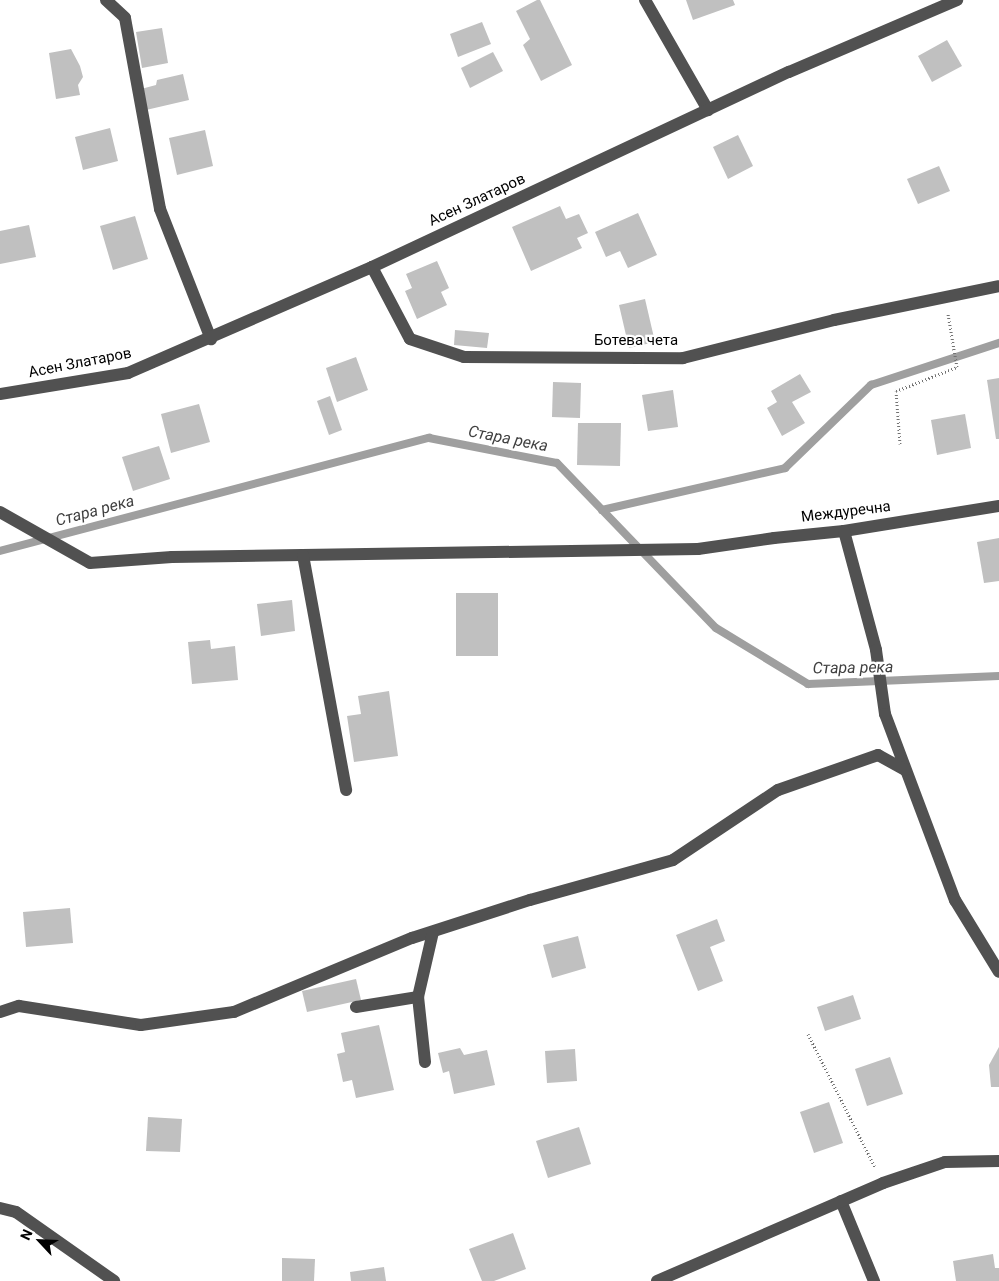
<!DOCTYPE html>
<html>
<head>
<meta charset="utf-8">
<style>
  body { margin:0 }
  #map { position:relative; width:999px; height:1281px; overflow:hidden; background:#fff; font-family:Roboto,sans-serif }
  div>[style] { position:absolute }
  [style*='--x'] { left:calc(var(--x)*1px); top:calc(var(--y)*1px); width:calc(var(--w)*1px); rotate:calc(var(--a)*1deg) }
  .stream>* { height:8px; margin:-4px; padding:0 4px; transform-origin:4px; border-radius:4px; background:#9f9f9f }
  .building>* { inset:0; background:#c0c0c0 }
  .path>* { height:3px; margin-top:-1.5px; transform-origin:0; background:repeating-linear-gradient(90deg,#737373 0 1px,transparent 0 3.5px) }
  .minor>* { height:12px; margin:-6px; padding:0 6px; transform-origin:6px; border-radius:6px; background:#515151 }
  span { translate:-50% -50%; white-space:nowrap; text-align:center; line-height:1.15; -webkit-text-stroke:4.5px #fff; paint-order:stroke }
  .street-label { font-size:15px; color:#000 }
  .water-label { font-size:16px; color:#404040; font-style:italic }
  .north { position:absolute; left:15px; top:1216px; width:50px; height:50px; -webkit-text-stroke:4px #fff; paint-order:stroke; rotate:295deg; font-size:14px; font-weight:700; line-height:20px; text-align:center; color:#000 }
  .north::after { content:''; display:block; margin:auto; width:18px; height:22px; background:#000; clip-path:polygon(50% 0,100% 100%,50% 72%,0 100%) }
</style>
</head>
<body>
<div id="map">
  <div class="stream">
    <div style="--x:602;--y:510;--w:188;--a:-12.9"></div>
    <div style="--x:785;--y:468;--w:120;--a:-44"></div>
    <div style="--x:871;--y:385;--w:135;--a:-18.2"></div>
    <div style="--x:0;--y:551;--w:444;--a:-14.8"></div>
    <div style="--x:429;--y:438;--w:130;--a:11.1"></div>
    <div style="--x:557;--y:463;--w:229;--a:46.1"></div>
    <div style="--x:716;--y:628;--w:108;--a:31.3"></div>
    <div style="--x:808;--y:684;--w:191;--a:-2.4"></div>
  </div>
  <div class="building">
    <div style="clip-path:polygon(537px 0,540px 0,572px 65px,541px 81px,523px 45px,530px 39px,516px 11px)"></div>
    <div style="clip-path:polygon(686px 0,733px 0,735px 5px,693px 20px)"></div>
    <div style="clip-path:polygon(482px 22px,491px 44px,458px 57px,450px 34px)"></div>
    <div style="clip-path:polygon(162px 28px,168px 63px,142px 68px,136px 32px)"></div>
    <div style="clip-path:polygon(947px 40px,962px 66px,932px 82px,918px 56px)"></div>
    <div style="clip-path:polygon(71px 49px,80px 66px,83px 77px,78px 85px,80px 95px,56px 99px,49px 53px)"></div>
    <div style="clip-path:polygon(493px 52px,503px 71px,470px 88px,461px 68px)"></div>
    <div style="clip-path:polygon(183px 74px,189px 100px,146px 110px,141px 89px,156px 85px,157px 80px)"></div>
    <div style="clip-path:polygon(110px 128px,118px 161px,83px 170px,75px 137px)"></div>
    <div style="clip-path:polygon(205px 130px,213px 166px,177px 175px,169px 138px)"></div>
    <div style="clip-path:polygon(738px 135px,753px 166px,728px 179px,713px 147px)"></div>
    <div style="clip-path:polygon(939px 166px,950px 191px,918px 204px,907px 179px)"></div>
    <div style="clip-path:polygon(560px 206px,566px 219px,579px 214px,588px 233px,577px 238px,582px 248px,531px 271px,512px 227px)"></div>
    <div style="clip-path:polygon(638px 213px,657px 255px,628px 268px,620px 251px,606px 257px,595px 232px)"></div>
    <div style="clip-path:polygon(135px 216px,148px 259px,113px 270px,100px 226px)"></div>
    <div style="clip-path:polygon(29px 225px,36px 257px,0 264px,0 231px)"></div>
    <div style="clip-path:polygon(437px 261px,449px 288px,441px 292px,447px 305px,417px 319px,405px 291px,412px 288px,406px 274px)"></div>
    <div style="clip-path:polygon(645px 299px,655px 342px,629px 348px,619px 305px)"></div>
    <div style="clip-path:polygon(455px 330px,489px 333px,487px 348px,454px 345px)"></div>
    <div style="clip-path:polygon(356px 357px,368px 390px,337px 402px,326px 368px)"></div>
    <div style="clip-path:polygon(800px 374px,811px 392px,792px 402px,805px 423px,782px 436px,767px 408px,777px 402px,771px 391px)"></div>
    <div style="clip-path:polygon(999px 378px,999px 439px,996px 439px,987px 380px)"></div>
    <div style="clip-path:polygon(553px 382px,581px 383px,580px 418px,552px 417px)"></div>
    <div style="clip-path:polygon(673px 390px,678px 427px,648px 431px,642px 395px)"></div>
    <div style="clip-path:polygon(330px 396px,342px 430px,329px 435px,317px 401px)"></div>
    <div style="clip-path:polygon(199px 404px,210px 442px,171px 453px,161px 414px)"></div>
    <div style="clip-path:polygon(965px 414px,971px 448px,937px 455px,931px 420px)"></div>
    <div style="clip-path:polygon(578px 423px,621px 423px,620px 466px,577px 465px)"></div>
    <div style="clip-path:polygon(159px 446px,170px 479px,133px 491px,122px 457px)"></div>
    <div style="clip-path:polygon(999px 538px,999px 581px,984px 583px,977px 542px)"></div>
    <div style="clip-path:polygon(456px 593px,498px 593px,498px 656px,456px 656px)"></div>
    <div style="clip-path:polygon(292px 600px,295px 631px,261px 636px,257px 604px)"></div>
    <div style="clip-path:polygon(210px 640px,211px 649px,235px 646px,238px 680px,192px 684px,188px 642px)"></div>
    <div style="clip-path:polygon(389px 691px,398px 756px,354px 762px,347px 716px,361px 714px,358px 696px)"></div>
    <div style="clip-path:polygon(70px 908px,73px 943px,26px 947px,23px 912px)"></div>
    <div style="clip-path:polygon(717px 919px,725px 941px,710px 947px,723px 981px,698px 991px,676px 935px)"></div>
    <div style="clip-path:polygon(578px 936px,586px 968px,552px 978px,543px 945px)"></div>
    <div style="clip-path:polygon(356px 979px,361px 1000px,307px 1012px,302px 991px)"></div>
    <div style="clip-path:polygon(853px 995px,861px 1019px,825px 1031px,817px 1007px)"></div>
    <div style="clip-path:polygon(379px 1025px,394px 1090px,356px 1098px,352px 1080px,343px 1082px,337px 1054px,345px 1052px,341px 1033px)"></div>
    <div style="clip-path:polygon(999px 1047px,999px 1087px,991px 1087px,989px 1065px)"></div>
    <div style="clip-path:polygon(460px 1048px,464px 1055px,487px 1050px,495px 1085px,454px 1094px,449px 1071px,443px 1073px,438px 1053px)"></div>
    <div style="clip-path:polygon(575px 1049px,577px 1081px,547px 1083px,545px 1051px)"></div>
    <div style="clip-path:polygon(890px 1057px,903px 1094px,867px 1106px,855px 1069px)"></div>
    <div style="clip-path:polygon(829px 1102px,843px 1143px,814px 1153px,800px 1112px)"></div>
    <div style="clip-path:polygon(148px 1117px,182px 1119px,180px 1152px,146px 1151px)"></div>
    <div style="clip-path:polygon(579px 1127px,591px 1164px,548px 1178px,536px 1141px)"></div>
    <div style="clip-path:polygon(513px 1233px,526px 1269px,494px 1281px,482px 1281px,469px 1249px)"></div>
    <div style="clip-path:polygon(993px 1254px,995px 1268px,999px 1268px,999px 1281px,956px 1281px,953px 1261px)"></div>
    <div style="clip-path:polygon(282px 1258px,315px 1259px,314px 1281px,282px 1281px)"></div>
    <div style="clip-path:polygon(384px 1267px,386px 1281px,351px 1281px,350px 1272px)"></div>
  </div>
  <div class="path">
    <div style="--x:900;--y:444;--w:53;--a:-94.3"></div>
    <div style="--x:896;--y:391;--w:66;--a:-21.5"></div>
    <div style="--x:957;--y:367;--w:54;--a:-99.6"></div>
    <div style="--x:808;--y:1034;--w:149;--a:63.3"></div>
  </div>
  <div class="minor">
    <div style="--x:106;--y:0;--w:26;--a:43"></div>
    <div style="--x:125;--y:18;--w:194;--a:79.6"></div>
    <div style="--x:160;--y:209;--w:140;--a:68.6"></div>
    <div style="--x:645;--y:0;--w:127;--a:60.2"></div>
    <div style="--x:372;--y:267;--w:81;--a:62.2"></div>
    <div style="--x:410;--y:339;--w:57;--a:18.4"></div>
    <div style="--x:464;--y:357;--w:219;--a:0.3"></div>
    <div style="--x:683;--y:358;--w:156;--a:-14.1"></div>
    <div style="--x:834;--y:320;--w:168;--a:-11.6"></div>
    <div style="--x:0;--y:394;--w:130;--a:-9.3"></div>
    <div style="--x:128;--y:373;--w:266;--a:-23.5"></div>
    <div style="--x:372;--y:267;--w:460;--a:-25.1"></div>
    <div style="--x:789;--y:72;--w:183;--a:-23.2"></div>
    <div style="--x:0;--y:512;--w:103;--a:29.5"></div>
    <div style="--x:90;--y:563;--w:82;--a:-4.2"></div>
    <div style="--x:172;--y:557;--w:526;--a:-0.87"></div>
    <div style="--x:698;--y:549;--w:77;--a:-8.2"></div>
    <div style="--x:774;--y:538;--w:70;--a:-5.7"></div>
    <div style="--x:844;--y:531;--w:157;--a:-9.2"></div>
    <div style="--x:844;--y:531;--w:123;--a:74.9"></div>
    <div style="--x:876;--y:650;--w:65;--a:82"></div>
    <div style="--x:885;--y:714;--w:199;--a:69.4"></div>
    <div style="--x:955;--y:900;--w:84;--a:58.6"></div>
    <div style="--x:303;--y:555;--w:239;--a:79.6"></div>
    <div style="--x:356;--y:1007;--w:63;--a:-9.2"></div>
    <div style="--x:0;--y:1012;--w:20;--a:-18"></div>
    <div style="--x:19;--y:1006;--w:123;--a:8.9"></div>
    <div style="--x:141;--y:1025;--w:94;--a:-8"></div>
    <div style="--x:234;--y:1012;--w:193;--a:-22.6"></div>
    <div style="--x:412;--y:938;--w:124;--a:-17.9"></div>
    <div style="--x:530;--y:900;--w:148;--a:-15.6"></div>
    <div style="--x:673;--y:860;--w:126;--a:-33.7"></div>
    <div style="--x:778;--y:790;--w:106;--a:-19.3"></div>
    <div style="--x:878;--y:755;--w:31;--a:29"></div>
    <div style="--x:425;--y:1062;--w:65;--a:-96.1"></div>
    <div style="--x:418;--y:997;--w:67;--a:-77"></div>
    <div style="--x:841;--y:1201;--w:87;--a:67.6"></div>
    <div style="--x:0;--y:1208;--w:16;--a:14"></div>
    <div style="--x:16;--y:1212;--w:120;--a:35.1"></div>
    <div style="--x:657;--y:1281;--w:246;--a:-23.4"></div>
    <div style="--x:883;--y:1183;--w:65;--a:-18.7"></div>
    <div style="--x:945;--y:1162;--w:54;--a:-1.1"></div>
  </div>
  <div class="street-label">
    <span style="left:477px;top:200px;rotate:-25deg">Асен Златаров</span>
    <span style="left:636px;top:341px">Ботева чета</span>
    <span style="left:80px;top:363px;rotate:-11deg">Асен Златаров</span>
    <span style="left:846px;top:512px;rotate:-7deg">Междуречна</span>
  </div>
  <div class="water-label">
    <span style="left:508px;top:439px;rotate:11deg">Стара река</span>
    <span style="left:95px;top:511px;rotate:-15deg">Стара река</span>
    <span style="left:853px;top:668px;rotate:-1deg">Стара река</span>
  </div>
  <div class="north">N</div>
</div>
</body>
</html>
